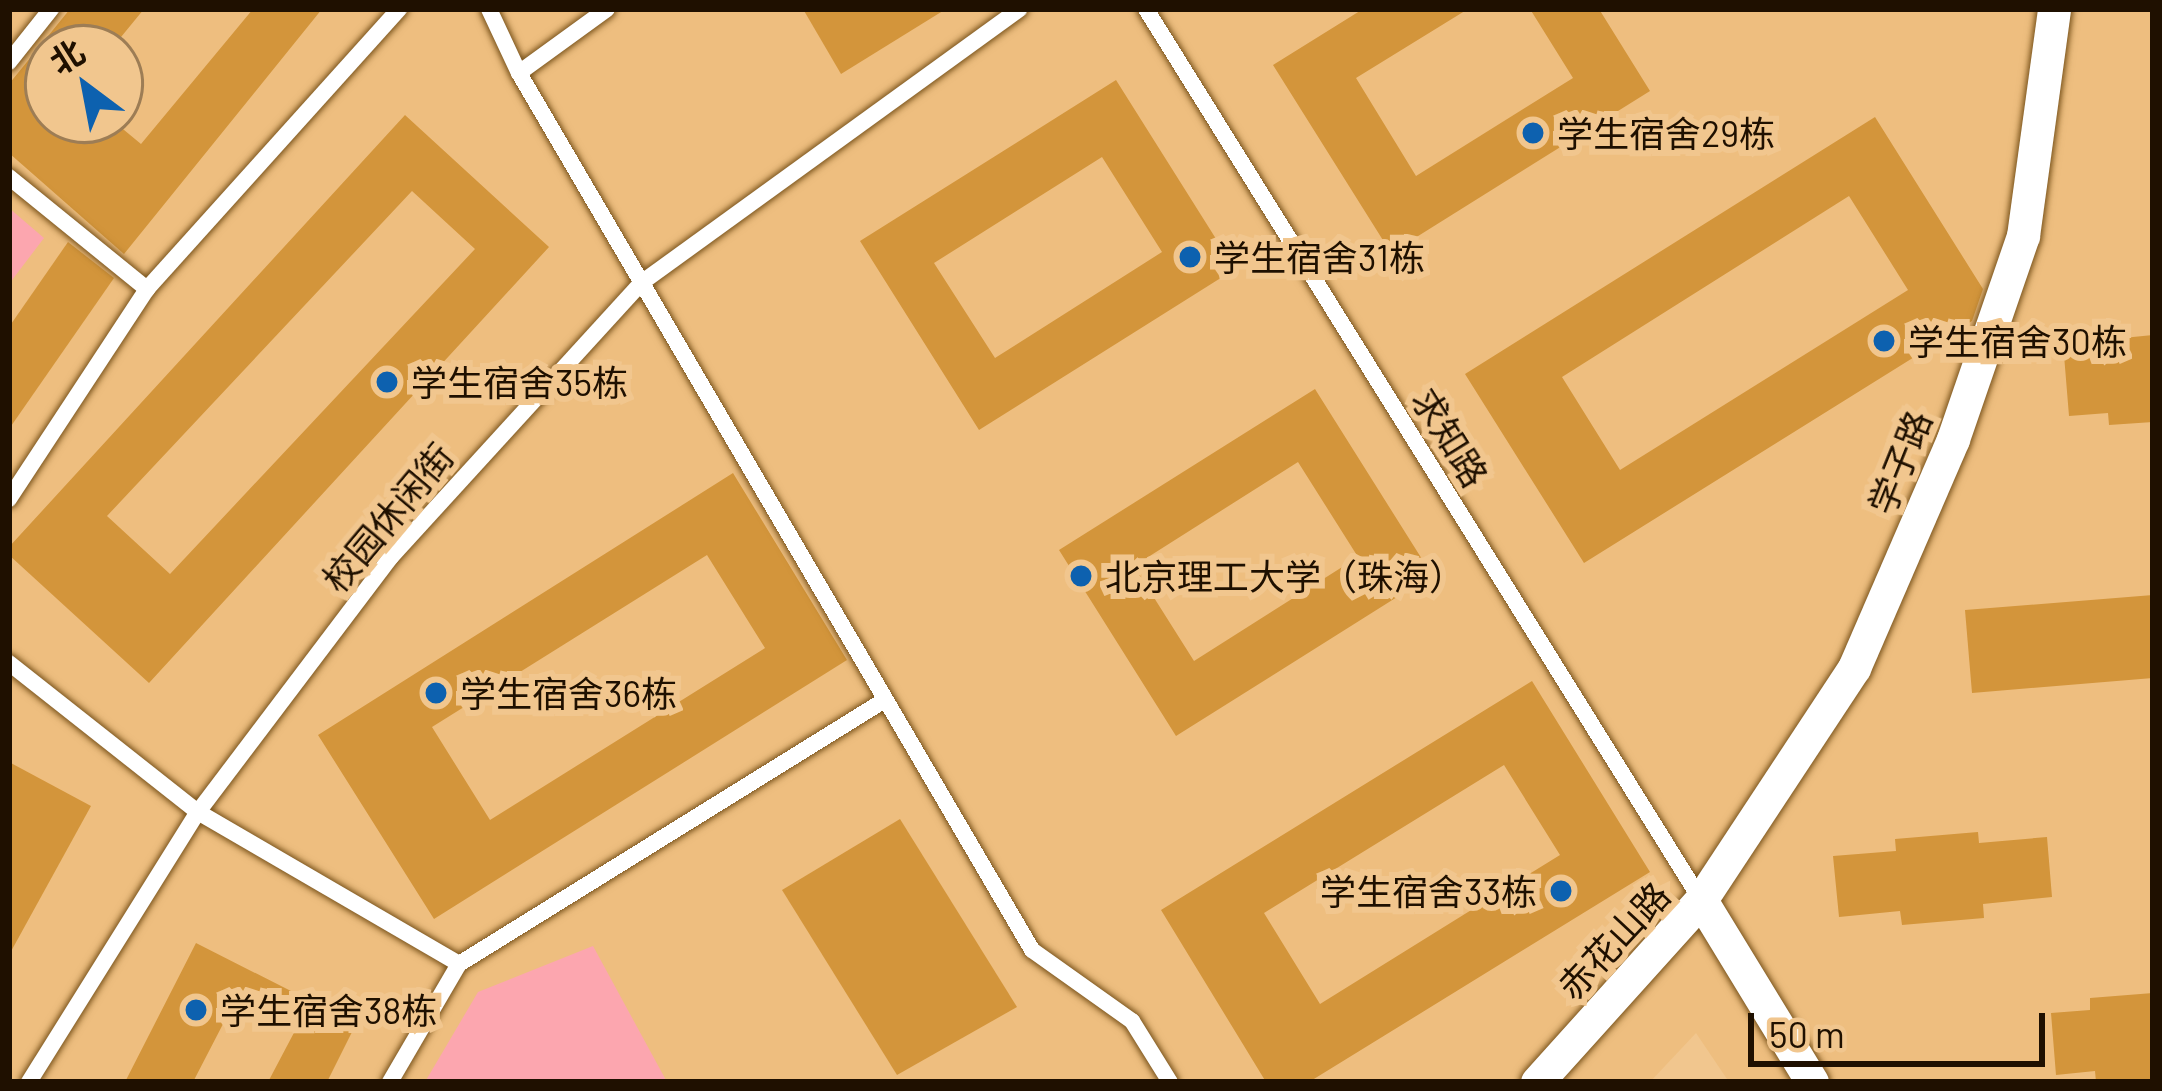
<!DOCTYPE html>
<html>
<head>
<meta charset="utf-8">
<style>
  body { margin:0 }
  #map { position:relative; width:2162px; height:1091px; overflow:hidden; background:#f1c68e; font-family:Barlow,"Noto Sans SC",sans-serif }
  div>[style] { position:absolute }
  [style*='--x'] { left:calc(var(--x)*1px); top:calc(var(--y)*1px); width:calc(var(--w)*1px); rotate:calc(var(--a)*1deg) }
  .built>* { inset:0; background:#eebe7f }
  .green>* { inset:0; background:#fca6af }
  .building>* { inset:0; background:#d3953b }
  .roads { filter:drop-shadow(0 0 3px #7a541c) drop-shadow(0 0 3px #7a541c) }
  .lane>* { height:16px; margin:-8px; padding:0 8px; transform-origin:8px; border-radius:8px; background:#fff }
  .street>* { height:33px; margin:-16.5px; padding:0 16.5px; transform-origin:16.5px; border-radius:16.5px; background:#fff }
  .dots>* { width:33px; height:33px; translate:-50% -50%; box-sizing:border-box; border:6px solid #f1c68e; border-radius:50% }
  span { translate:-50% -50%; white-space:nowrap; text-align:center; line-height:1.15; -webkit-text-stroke:12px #f1c68e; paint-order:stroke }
  .poi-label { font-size:36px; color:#1f1000 }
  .left { translate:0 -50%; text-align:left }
  .right { translate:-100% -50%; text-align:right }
  .street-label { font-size:36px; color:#1f1000 }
  .frame { position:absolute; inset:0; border:12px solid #1f1000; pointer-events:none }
  .north { position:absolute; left:24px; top:24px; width:120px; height:120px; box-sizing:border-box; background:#f1c68e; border:3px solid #9d7d55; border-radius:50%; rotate:328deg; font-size:33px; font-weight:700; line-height:48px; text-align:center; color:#1f1000 }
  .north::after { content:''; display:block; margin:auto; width:42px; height:54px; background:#0d61af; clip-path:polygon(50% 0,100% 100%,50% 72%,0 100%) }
  .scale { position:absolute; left:1748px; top:1013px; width:297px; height:54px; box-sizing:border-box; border:6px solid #1f1000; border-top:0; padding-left:15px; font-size:36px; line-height:42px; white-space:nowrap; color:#1f1000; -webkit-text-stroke:9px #f1c68e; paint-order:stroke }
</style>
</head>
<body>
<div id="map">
  <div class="built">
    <div style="clip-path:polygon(evenodd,9px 9px,2153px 9px,2153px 1082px,1729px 1082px,1696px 1033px,1650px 1082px,9px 1082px,9px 9px,48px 48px,120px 48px,120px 120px,48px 120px,48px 48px)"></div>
  </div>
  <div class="green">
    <div style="clip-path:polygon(9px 208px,44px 238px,9px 284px)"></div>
    <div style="clip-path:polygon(593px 946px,667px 1082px,425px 1082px,478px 992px)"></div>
  </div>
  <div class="building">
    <div style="clip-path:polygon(70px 9px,144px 9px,112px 48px,48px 48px,48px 120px,112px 120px,141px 144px,253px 9px,322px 9px,124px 254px,9px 153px,9px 84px)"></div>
    <div style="clip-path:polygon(803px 9px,946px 9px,841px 74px)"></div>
    <div style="clip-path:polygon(1363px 9px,1468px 9px,1356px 78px,1416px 176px,1573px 78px,1530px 9px,1599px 9px,1650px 91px,1391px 253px,1273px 65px)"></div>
    <div style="clip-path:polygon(evenodd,1116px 80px,1235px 269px,979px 430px,860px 241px,1116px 80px,1102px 157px,1162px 252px,995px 358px,934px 263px,1102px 157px)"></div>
    <div style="clip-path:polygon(evenodd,405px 115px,549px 247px,149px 683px,9px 555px,9px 547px,405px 115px,412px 191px,475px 249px,170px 574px,107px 516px,412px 191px)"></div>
    <div style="clip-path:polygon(evenodd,1875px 117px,1983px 289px,1972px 321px,1584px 563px,1465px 374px,1875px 117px,1849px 196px,1908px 290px,1620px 470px,1562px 377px,1849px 196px)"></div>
    <div style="clip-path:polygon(68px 242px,114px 278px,9px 429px,9px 327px)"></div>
    <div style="clip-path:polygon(2153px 335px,2153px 422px,2109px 425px,2108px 413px,2069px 416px,2064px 355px,2104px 352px,2103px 340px)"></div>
    <div style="clip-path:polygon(evenodd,1315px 389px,1432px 575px,1176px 736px,1059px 550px,1315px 389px,1298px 462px,1358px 557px,1194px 661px,1134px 566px,1298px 462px)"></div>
    <div style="clip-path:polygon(evenodd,733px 473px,847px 660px,434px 919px,318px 735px,733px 473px,707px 555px,765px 648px,490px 820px,432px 727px,707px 555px)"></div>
    <div style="clip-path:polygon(2153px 595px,2153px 678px,1972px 693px,1965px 610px)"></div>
    <div style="clip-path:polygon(evenodd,1532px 681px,1650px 872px,1309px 1082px,1266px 1082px,1161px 910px,1532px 681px,1504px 765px,1560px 855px,1320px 1004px,1264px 913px,1504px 765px)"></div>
    <div style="clip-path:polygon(9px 762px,91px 806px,9px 955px)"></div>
    <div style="clip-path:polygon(900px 819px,1017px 1007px,897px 1075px,782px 890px)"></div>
    <div style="clip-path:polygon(1978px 832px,1979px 843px,2047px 837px,2052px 897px,1983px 904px,1984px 918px,1902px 925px,1900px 911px,1839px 917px,1833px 856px,1896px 851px,1895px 839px)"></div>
    <div style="clip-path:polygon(196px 943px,356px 1024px,327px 1082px,268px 1082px,297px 1027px,237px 997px,193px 1082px,125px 1082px)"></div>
    <div style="clip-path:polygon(2153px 993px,2153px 1079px,2096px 1082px,2095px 1071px,2056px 1075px,2051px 1013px,2090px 1010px,2090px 998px)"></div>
  </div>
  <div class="roads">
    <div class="lane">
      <div style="--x:489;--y:9;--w:71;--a:64.9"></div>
      <div style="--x:607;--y:9;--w:109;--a:144"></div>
      <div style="--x:519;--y:73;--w:1016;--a:59.67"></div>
      <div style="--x:1032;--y:950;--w:123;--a:35.4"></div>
      <div style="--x:1132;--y:1021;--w:72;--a:58.1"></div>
      <div style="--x:1146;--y:9;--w:1050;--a:58.08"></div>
      <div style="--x:9;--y:62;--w:68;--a:-51.6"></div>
      <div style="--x:9;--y:177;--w:178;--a:39.1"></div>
      <div style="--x:147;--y:289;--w:377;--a:-48"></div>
      <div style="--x:9;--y:499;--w:251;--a:-56.7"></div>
      <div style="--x:9;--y:663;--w:241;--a:38.3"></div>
      <div style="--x:198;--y:812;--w:302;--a:30.2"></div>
      <div style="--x:29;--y:1082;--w:319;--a:-58"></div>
      <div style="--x:198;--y:812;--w:320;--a:-52.9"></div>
      <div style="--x:391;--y:557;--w:371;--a:-47.6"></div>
      <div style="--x:641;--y:283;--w:467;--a:-35.9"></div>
      <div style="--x:390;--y:1082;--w:137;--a:-59.7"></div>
      <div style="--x:459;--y:964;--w:498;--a:-31.8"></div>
    </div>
    <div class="street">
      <div style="--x:1701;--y:900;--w:213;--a:58.6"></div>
      <div style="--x:1537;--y:1082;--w:245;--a:-48"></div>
      <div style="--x:1701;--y:900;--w:278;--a:-56.6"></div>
      <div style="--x:1854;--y:668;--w:249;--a:-66.6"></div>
      <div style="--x:1953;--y:439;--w:215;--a:-71"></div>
      <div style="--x:2023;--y:236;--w:229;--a:-82.2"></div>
    </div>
  </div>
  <div class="dots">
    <div style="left:1533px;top:133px;background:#0d61af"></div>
    <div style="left:1190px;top:257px;background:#0d61af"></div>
    <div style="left:1884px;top:341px;background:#0d61af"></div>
    <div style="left:387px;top:382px;background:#0d61af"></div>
    <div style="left:1081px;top:576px;background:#0d61af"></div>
    <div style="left:436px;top:693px;background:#0d61af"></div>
    <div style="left:1561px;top:891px;background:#0d61af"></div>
    <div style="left:196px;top:1010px;background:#0d61af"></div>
  </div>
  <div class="poi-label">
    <span class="left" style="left:1557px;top:133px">学生宿舍29栋</span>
    <span class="left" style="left:1214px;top:257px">学生宿舍31栋</span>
    <span class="left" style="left:1908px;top:341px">学生宿舍30栋</span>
    <span class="left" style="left:411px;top:382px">学生宿舍35栋</span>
    <span class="left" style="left:1105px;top:576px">北京理工大学（珠海）</span>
    <span class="left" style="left:460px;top:693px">学生宿舍36栋</span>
    <span class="right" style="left:1537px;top:891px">学生宿舍33栋</span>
    <span class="left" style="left:220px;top:1010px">学生宿舍38栋</span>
  </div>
  <div class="street-label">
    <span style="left:1451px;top:437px;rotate:58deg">求知路</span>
    <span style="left:1899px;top:462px;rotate:-68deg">学子路</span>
    <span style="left:387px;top:517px;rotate:-50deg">校园休闲街</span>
    <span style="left:1613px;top:940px;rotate:-47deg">赤花山路</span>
  </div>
  <div class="frame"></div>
  <div class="north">北</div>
  <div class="scale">50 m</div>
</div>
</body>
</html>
